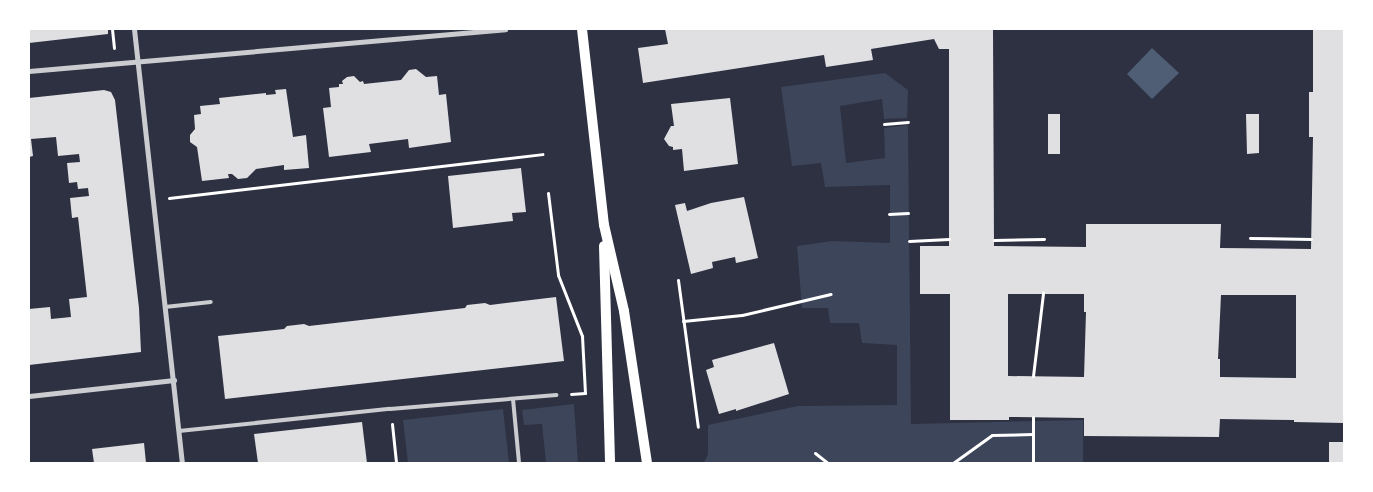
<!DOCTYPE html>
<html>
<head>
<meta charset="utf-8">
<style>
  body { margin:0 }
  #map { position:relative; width:1373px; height:492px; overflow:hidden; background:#2d3142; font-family:"Varela Round",sans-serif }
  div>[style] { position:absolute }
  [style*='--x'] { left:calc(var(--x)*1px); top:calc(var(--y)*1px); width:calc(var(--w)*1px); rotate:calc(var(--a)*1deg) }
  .green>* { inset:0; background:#3c4559 }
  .water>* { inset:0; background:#4f5d75 }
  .building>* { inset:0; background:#e0e0e3 }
  .path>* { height:3px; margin:-1.5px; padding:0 1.5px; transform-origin:1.5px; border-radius:1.5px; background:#fff }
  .service>* { height:4px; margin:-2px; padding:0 2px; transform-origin:2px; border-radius:2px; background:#caccd0 }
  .minor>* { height:5px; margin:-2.5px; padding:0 2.5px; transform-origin:2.5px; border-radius:2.5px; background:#caccd0 }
  .secondary>* { height:10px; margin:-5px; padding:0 5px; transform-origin:5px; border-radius:5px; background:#fff }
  span { translate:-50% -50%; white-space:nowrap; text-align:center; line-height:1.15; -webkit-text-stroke:4px #fff; paint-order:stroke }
  .frame { position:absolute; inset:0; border:30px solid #fff; pointer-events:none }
</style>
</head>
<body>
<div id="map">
  <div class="green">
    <div style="clip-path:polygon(885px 73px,908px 90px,907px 118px,884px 119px,882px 99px,840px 106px,846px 163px,885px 158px,884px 128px,908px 125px,911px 424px,1083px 420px,1083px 463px,704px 463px,708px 454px,708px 425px,798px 406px,897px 405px,897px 345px,862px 343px,859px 323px,830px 323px,828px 308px,802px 308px,797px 246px,832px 241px,890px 243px,890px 185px,825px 187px,821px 163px,792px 166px,781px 87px)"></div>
    <div style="clip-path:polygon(574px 404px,578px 463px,546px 463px,542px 424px,524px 425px,522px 410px)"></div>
    <div style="clip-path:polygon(503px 409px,509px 463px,408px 463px,403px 420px)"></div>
  </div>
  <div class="water">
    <div style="clip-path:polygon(1152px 48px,1179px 73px,1152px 99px,1127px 74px)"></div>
  </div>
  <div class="building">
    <div style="clip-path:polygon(29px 29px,108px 29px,108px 34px,29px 43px)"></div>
    <div style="clip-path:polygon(evenodd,665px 29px,993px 29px,994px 246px,1086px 247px,1086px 224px,1221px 224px,1220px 248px,1311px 249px,1313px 137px,1309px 137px,1309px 92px,1313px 92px,1313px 29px,1344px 29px,1344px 423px,1294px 422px,1294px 420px,1220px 419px,1219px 437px,1084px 436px,1084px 418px,1009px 417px,1009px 420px,950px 420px,950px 294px,920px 294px,920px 246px,949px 246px,949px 49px,939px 49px,934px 39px,871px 49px,873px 60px,826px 67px,824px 55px,643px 83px,638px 48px,668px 44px,665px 29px,1008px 294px,1084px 294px,1084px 312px,1086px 312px,1084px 377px,1008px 376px,1008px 294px,665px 29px,1221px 295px,1296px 295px,1296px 378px,1220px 377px,1220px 359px,1218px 359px,1221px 295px)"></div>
    <div style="clip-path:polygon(416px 69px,426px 77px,437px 76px,439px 95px,446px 94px,451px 142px,409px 148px,408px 139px,369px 144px,371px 152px,329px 157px,323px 108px,331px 107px,329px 88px,339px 87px,339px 84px,343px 84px,342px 81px,347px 77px,354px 76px,360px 82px,363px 81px,364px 84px,401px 80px,409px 70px)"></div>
    <div style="clip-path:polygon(286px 89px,293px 137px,306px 135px,309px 168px,284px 170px,284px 165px,256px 169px,247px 178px,238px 179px,232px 174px,228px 174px,229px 178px,202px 181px,197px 147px,190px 142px,190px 135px,195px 129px,194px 115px,201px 114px,200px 106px,220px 104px,219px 98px,266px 93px,266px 95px,276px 94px,275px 90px)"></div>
    <div style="clip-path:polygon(104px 90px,111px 92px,115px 100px,139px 308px,141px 352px,29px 365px,29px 309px,50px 307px,51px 319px,71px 317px,69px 299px,87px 297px,78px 217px,72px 218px,70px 198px,89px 196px,88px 188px,78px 189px,77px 182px,69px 183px,67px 163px,80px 162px,79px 154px,58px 156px,56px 137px,31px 139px,33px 156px,29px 157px,29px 98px)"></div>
    <div style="clip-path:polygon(730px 98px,738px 164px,684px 171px,682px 149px,673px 150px,673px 147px,669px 146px,664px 139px,671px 126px,674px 126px,671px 104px)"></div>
    <div style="clip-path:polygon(1048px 114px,1060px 114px,1060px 154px,1048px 154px)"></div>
    <div style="clip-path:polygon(1246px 114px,1259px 114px,1259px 153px,1247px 154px)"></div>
    <div style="clip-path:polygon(521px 168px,526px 212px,512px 213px,513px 221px,453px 228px,448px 176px)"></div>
    <div style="clip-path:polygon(744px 197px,758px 258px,736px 263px,735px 257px,712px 262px,713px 268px,691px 274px,675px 205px,685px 203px,687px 211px,711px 203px)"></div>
    <div style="clip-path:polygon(556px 297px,564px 361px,225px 399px,218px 336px,284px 329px,287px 326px,304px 324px,309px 326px,465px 308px,467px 305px,485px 303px,490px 305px)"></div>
    <div style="clip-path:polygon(774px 343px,789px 394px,736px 411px,736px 409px,719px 414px,706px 370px,714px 367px,712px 360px)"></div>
    <div style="clip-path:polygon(362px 422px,367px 463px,258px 463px,254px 434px)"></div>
    <div style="clip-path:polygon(1329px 442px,1344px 442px,1344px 463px,1329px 463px)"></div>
    <div style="clip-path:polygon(144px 443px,146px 463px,94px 463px,92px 449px)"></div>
  </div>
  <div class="path">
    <div style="--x:112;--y:29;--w:19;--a:84"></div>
    <div style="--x:884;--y:124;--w:24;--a:-5"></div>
    <div style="--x:548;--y:193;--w:83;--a:83"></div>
    <div style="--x:558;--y:275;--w:66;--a:68.5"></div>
    <div style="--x:582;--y:336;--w:57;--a:87"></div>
    <div style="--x:585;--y:393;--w:14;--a:176"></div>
    <div style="--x:169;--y:198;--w:376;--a:-6.7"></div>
    <div style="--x:889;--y:214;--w:19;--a:-3"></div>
    <div style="--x:1250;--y:238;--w:61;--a:0.9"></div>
    <div style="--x:994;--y:240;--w:50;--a:-1.1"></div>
    <div style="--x:909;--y:241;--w:40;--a:-2.9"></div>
    <div style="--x:678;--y:280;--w:148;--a:82.3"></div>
    <div style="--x:683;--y:321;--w:59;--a:-5.8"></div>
    <div style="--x:742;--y:315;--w:91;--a:-13.3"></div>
    <div style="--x:1033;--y:376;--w:84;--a:-83.1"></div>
    <div style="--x:1033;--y:417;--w:46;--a:90"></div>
    <div style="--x:392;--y:424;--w:39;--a:84"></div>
    <div style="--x:815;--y:453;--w:16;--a:38"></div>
    <div style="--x:953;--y:463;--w:48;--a:-35.7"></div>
    <div style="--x:992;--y:435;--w:41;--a:-1.4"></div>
  </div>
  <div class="service">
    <div style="--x:165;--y:307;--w:46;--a:-6.2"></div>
    <div style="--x:513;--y:399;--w:64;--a:84.6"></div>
    <div style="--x:179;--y:431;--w:212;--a:-6"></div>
    <div style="--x:390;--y:409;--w:167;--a:-4.8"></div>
  </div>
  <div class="minor">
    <div style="--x:134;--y:29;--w:437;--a:83.7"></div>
    <div style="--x:29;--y:71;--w:478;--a:-5"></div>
    <div style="--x:29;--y:396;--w:146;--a:-6.3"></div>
  </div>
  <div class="secondary">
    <div style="--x:582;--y:29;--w:197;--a:83.6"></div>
    <div style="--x:604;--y:225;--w:88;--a:76.9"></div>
    <div style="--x:624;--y:311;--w:154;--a:81.4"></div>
    <div style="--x:604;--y:246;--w:217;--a:88.4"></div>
  </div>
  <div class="frame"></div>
</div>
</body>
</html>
